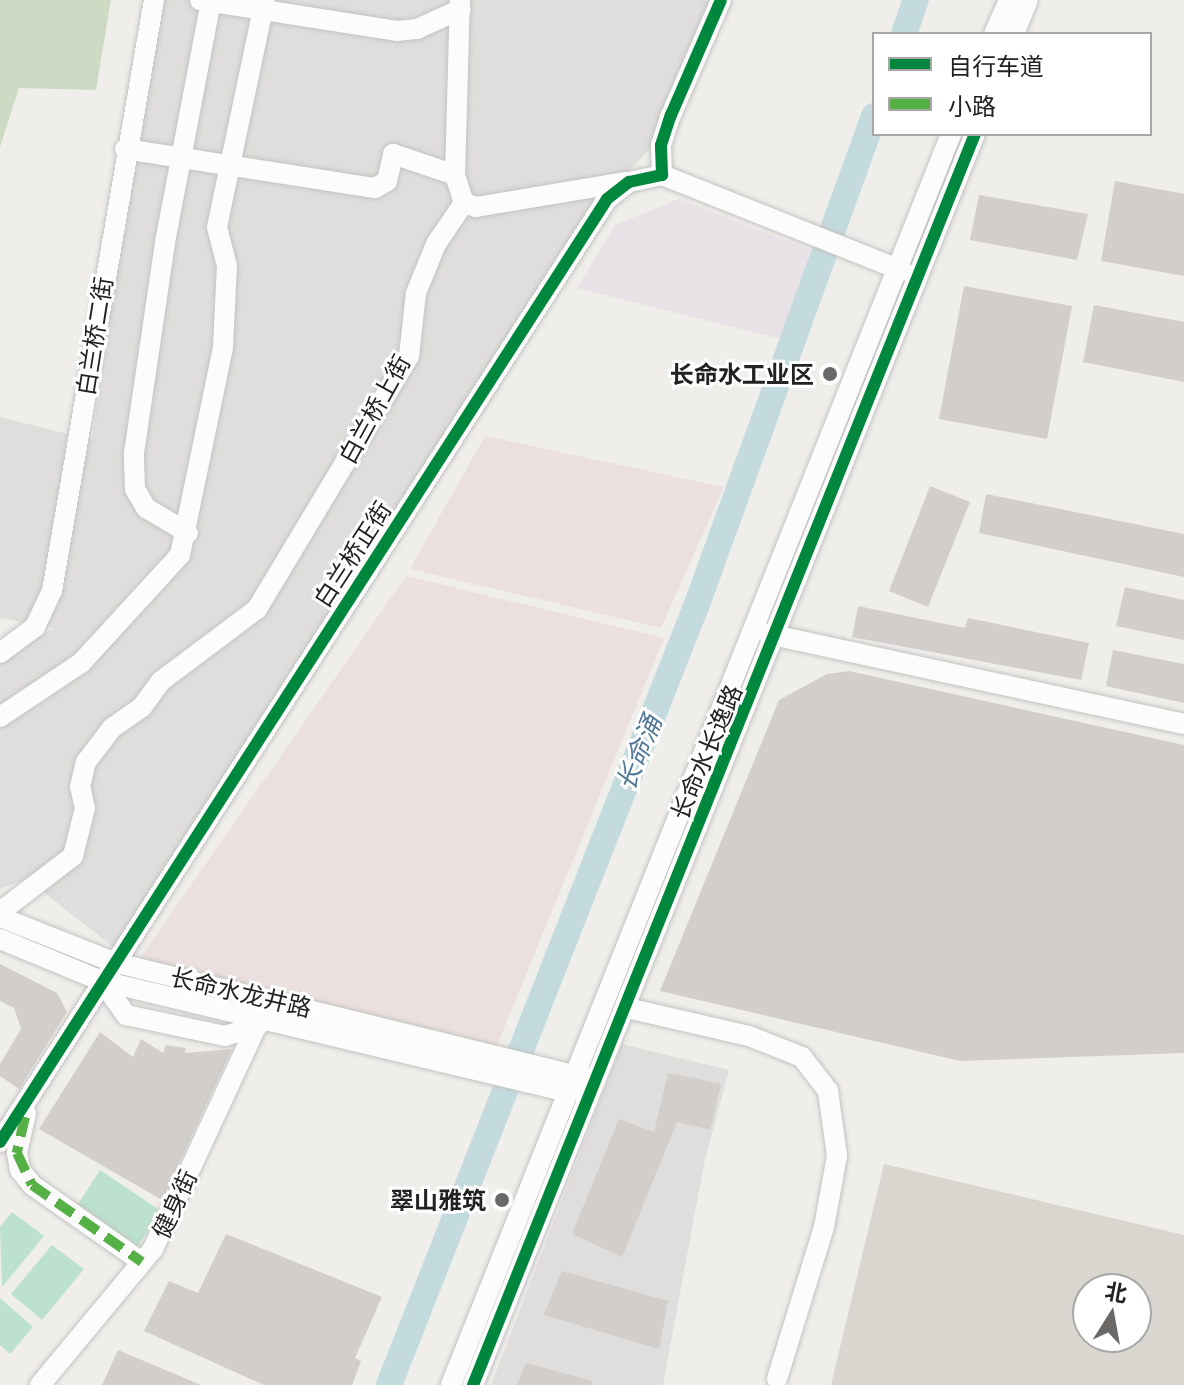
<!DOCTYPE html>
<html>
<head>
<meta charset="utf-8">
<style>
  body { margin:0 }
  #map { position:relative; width:1184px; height:1385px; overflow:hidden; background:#f0eeeb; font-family:"Noto Sans","Noto Sans SC",sans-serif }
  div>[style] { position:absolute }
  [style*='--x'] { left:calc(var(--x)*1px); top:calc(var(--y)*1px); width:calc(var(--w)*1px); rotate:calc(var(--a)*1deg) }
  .residential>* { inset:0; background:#dfdedc }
  .commercial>* { inset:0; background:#ebe0df }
  .industrial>* { inset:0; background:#e8e1e5 }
  .construction>* { inset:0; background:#d8d6ce }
  .forest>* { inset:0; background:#cedbc4 }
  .pitch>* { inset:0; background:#bce1ce }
  .river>* { height:26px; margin:-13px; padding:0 13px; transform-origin:13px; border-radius:13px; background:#c3dbde }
  .building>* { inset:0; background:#d1cecc }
  .roads { filter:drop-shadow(0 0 2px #c3c3c1) drop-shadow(0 0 2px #c3c3c1) }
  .minor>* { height:20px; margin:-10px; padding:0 10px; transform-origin:10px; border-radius:10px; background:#fdfcfc }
  .quiet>* { height:10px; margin-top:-5px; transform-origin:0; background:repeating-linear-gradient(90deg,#55b145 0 20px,transparent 0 30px) }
  .cycleway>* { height:12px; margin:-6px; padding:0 6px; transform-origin:6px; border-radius:6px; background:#00873e }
  .dots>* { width:22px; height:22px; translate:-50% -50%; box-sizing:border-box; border:4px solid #fff; border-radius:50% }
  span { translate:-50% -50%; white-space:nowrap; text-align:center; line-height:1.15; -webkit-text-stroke:6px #fff; paint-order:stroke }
  .street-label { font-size:24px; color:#222 }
  .poi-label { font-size:24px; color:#222; font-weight:700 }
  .right { translate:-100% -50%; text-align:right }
  .water-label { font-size:26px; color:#527a98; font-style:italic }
  .legend { position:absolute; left:872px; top:32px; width:280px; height:104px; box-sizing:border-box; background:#fff; border:2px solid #a7a7a7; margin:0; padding:10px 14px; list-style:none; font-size:24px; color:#222 }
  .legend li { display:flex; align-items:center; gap:16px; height:40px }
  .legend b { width:40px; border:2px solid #a7a7a7 }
  .north { position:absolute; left:1072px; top:1273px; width:80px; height:80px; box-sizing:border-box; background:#fff; border:2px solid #a7a7a7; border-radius:50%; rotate:11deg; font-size:22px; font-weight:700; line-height:32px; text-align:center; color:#222 }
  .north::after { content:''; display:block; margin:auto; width:28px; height:36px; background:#6a6968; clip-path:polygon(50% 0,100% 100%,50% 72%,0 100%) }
</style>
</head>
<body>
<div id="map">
  <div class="residential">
    <div style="clip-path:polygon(164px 0,710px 0,650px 149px,602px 198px,117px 950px,27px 879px,0 889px,0 660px,54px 628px,0 618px,0 417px,92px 440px,135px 140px)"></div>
    <div style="clip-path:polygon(622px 1044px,729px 1070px,704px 1164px,663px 1385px,491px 1385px)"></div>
  </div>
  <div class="commercial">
    <div style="clip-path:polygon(485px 436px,724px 487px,661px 628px,410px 569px)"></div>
    <div style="clip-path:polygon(406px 576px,664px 638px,496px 1048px,140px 958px)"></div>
  </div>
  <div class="industrial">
    <div style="clip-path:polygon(679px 199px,815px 252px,785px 340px,577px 288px,615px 225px)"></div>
  </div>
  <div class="construction">
    <div style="clip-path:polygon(evenodd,884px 1164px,1184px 1235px,1184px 1385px,831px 1385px,884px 1164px,1088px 1289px,1136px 1289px,1136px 1337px,1088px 1337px,1088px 1289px)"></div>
  </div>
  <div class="forest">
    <div style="clip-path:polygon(0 0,111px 0,96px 90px,19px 88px,0 147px)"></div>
  </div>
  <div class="pitch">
    <div style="clip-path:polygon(100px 1170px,161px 1211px,137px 1247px,76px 1207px)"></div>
    <div style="clip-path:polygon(12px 1212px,44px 1236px,2px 1287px,0 1227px)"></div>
    <div style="clip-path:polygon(52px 1245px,84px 1269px,42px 1320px,11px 1294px)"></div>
    <div style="clip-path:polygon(0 1298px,33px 1327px,10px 1354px,0 1345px)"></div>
  </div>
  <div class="river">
    <div style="--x:904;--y:34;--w:36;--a:-71"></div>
    <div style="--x:389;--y:1385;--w:840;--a:-68.48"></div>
    <div style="--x:697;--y:604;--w:519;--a:-70.06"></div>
  </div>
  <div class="building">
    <div style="clip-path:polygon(1115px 181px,1184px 194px,1184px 276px,1101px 261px)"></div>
    <div style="clip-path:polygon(979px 195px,1088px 214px,1077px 260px,970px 240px)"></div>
    <div style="clip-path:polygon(964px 286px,1072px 306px,1047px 439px,939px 419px)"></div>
    <div style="clip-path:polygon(1094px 305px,1184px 322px,1184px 382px,1083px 362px)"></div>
    <div style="clip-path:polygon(930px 486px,970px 502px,928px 607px,889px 591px)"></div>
    <div style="clip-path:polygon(986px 494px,1184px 534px,1184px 577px,979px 533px)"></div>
    <div style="clip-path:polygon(1125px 587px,1184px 600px,1184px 640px,1116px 626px)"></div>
    <div style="clip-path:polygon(858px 606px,965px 628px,968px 618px,1089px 643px,1081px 680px,852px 637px)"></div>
    <div style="clip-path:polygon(1113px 650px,1184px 664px,1184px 703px,1106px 686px)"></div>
    <div style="clip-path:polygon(849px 671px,1184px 745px,1184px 1053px,960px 1061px,660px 991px,779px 700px,827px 674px)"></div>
    <div style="clip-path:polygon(0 964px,57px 993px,67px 1012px,19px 1089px,0 1076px,0 1064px,21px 1029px,14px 1008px,0 1001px)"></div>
    <div style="clip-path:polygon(100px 1032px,133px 1057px,141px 1039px,163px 1053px,166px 1045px,186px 1048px,185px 1053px,232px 1049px,162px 1200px,39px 1129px)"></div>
    <div style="clip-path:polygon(668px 1073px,721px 1084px,710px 1130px,677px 1122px,622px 1257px,572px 1234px,619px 1119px,654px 1132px)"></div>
    <div style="clip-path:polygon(226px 1234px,382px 1297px,355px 1358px,361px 1361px,352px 1385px,264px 1385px,144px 1331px,169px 1281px,198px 1293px)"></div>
    <div style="clip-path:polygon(562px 1271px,668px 1301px,659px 1349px,544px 1315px)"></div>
    <div style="clip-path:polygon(118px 1350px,201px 1385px,102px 1385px)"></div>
    <div style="clip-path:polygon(526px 1363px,592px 1381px,592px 1385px,517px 1385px)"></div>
  </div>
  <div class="roads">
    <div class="minor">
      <div style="--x:200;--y:0;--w:199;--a:8.9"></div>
      <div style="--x:397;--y:31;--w:20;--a:-6"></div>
      <div style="--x:417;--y:29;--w:48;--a:-24.4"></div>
      <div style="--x:994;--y:34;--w:37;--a:-66"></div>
      <div style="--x:1014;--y:34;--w:37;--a:-68"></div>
      <div style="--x:125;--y:149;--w:253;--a:8.9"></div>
      <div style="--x:375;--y:188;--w:14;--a:-30"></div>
      <div style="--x:387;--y:181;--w:28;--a:-77"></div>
      <div style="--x:393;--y:154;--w:65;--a:18.7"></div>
      <div style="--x:662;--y:175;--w:259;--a:21.7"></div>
      <div style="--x:464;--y:203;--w:13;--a:18"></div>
      <div style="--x:476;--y:207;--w:152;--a:-9.5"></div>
      <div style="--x:188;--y:533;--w:49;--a:-149.2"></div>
      <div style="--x:146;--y:508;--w:22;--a:-120"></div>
      <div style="--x:135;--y:489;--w:36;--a:-92"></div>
      <div style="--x:134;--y:453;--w:213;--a:-81.6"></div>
      <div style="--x:165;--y:242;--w:246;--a:-79.2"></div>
      <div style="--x:768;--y:634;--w:426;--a:12.2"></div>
      <div style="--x:0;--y:653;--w:44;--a:-36.6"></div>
      <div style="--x:35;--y:627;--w:40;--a:-65"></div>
      <div style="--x:52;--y:591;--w:600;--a:-80.21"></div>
      <div style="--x:0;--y:717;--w:97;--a:-33.7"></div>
      <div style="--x:81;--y:663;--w:147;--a:-47.5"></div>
      <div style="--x:180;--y:555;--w:212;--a:-78.3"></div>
      <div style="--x:223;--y:347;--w:81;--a:-87.2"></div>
      <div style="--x:227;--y:266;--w:40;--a:-104.4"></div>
      <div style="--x:217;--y:227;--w:232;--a:-78.1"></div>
      <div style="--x:0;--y:912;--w:92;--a:-37.5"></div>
      <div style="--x:73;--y:856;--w:49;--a:-76"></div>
      <div style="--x:85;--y:808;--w:22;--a:-103"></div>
      <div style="--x:80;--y:787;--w:26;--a:-77"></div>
      <div style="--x:86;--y:762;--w:43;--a:-52.6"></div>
      <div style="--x:112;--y:728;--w:37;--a:-35"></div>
      <div style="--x:142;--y:707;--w:32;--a:-54"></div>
      <div style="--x:161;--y:681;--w:120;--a:-36.9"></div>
      <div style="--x:257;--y:609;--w:295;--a:-59"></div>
      <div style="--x:409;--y:356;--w:63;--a:-83.7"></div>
      <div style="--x:416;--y:293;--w:53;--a:-67.8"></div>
      <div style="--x:436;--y:244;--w:50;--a:-55.7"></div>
      <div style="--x:464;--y:203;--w:29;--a:-108"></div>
      <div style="--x:455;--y:175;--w:175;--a:-88.4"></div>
      <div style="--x:0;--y:917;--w:122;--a:21.7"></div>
      <div style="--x:113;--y:962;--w:489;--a:13.8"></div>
      <div style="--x:0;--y:939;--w:110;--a:22.4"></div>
      <div style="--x:102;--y:981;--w:478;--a:13.4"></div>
      <div style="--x:567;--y:1092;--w:13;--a:-9"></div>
      <div style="--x:102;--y:981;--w:42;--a:54.8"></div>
      <div style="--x:126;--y:1015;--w:101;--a:12"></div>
      <div style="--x:225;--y:1036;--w:35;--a:-18"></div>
      <div style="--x:627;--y:1008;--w:125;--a:12.9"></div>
      <div style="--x:749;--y:1036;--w:57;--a:21.6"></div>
      <div style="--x:802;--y:1057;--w:43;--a:52.6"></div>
      <div style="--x:828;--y:1091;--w:66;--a:82.1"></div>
      <div style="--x:837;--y:1156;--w:72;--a:100.4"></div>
      <div style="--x:824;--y:1227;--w:159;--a:107.2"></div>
      <div style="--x:26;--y:1113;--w:41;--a:102.7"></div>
      <div style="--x:17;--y:1153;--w:17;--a:80"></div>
      <div style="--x:20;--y:1170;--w:19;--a:51"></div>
      <div style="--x:32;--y:1185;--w:134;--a:35"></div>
      <div style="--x:0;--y:1142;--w:1121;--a:-57.23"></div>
      <div style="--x:607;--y:199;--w:28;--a:-38"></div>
      <div style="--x:629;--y:182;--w:34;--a:-12"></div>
      <div style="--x:662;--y:175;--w:30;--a:-92"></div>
      <div style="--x:661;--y:145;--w:32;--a:-72"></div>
      <div style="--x:671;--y:115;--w:125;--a:-66.5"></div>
      <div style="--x:40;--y:1385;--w:177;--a:-50.3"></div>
      <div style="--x:153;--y:1249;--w:268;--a:-65.1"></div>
      <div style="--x:451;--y:1385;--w:1347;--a:-68.21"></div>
      <div style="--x:473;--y:1385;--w:1348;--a:-68.14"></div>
    </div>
  </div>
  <div class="quiet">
    <div style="--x:25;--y:1117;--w:37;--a:103"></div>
    <div style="--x:17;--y:1153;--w:35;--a:65"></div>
    <div style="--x:32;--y:1185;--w:134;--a:35"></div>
  </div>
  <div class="cycleway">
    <div style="--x:0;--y:1142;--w:1121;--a:-57.23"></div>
    <div style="--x:607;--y:199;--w:28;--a:-38"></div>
    <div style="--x:629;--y:182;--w:34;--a:-12"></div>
    <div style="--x:662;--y:175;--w:30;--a:-92"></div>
    <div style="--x:661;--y:145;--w:32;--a:-72"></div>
    <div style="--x:671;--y:115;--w:125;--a:-66.5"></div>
    <div style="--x:473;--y:1385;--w:1348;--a:-68.14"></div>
  </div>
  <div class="dots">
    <div style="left:830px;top:374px;background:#6a6968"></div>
    <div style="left:502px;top:1200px;background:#6a6968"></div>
  </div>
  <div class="street-label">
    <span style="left:94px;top:336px;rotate:-81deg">白兰桥二街</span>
    <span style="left:374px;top:409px;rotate:-61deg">白兰桥上街</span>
    <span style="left:352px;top:554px;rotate:-57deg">白兰桥正街</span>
    <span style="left:706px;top:752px;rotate:-67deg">长命水长逸路</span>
    <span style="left:241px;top:992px;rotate:13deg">长命水龙井路</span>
    <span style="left:174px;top:1204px;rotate:-65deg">健身街</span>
  </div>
  <div class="poi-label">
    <span class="right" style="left:814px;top:374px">长命水工业区</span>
    <span class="right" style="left:486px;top:1200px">翠山雅筑</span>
  </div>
  <div class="water-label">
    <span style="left:639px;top:753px;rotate:-68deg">长命涌</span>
  </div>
  <ul class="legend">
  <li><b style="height:10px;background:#00873e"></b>自行车道</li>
  <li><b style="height:10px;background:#55b145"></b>小路</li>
  </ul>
  <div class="north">北</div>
</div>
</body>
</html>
